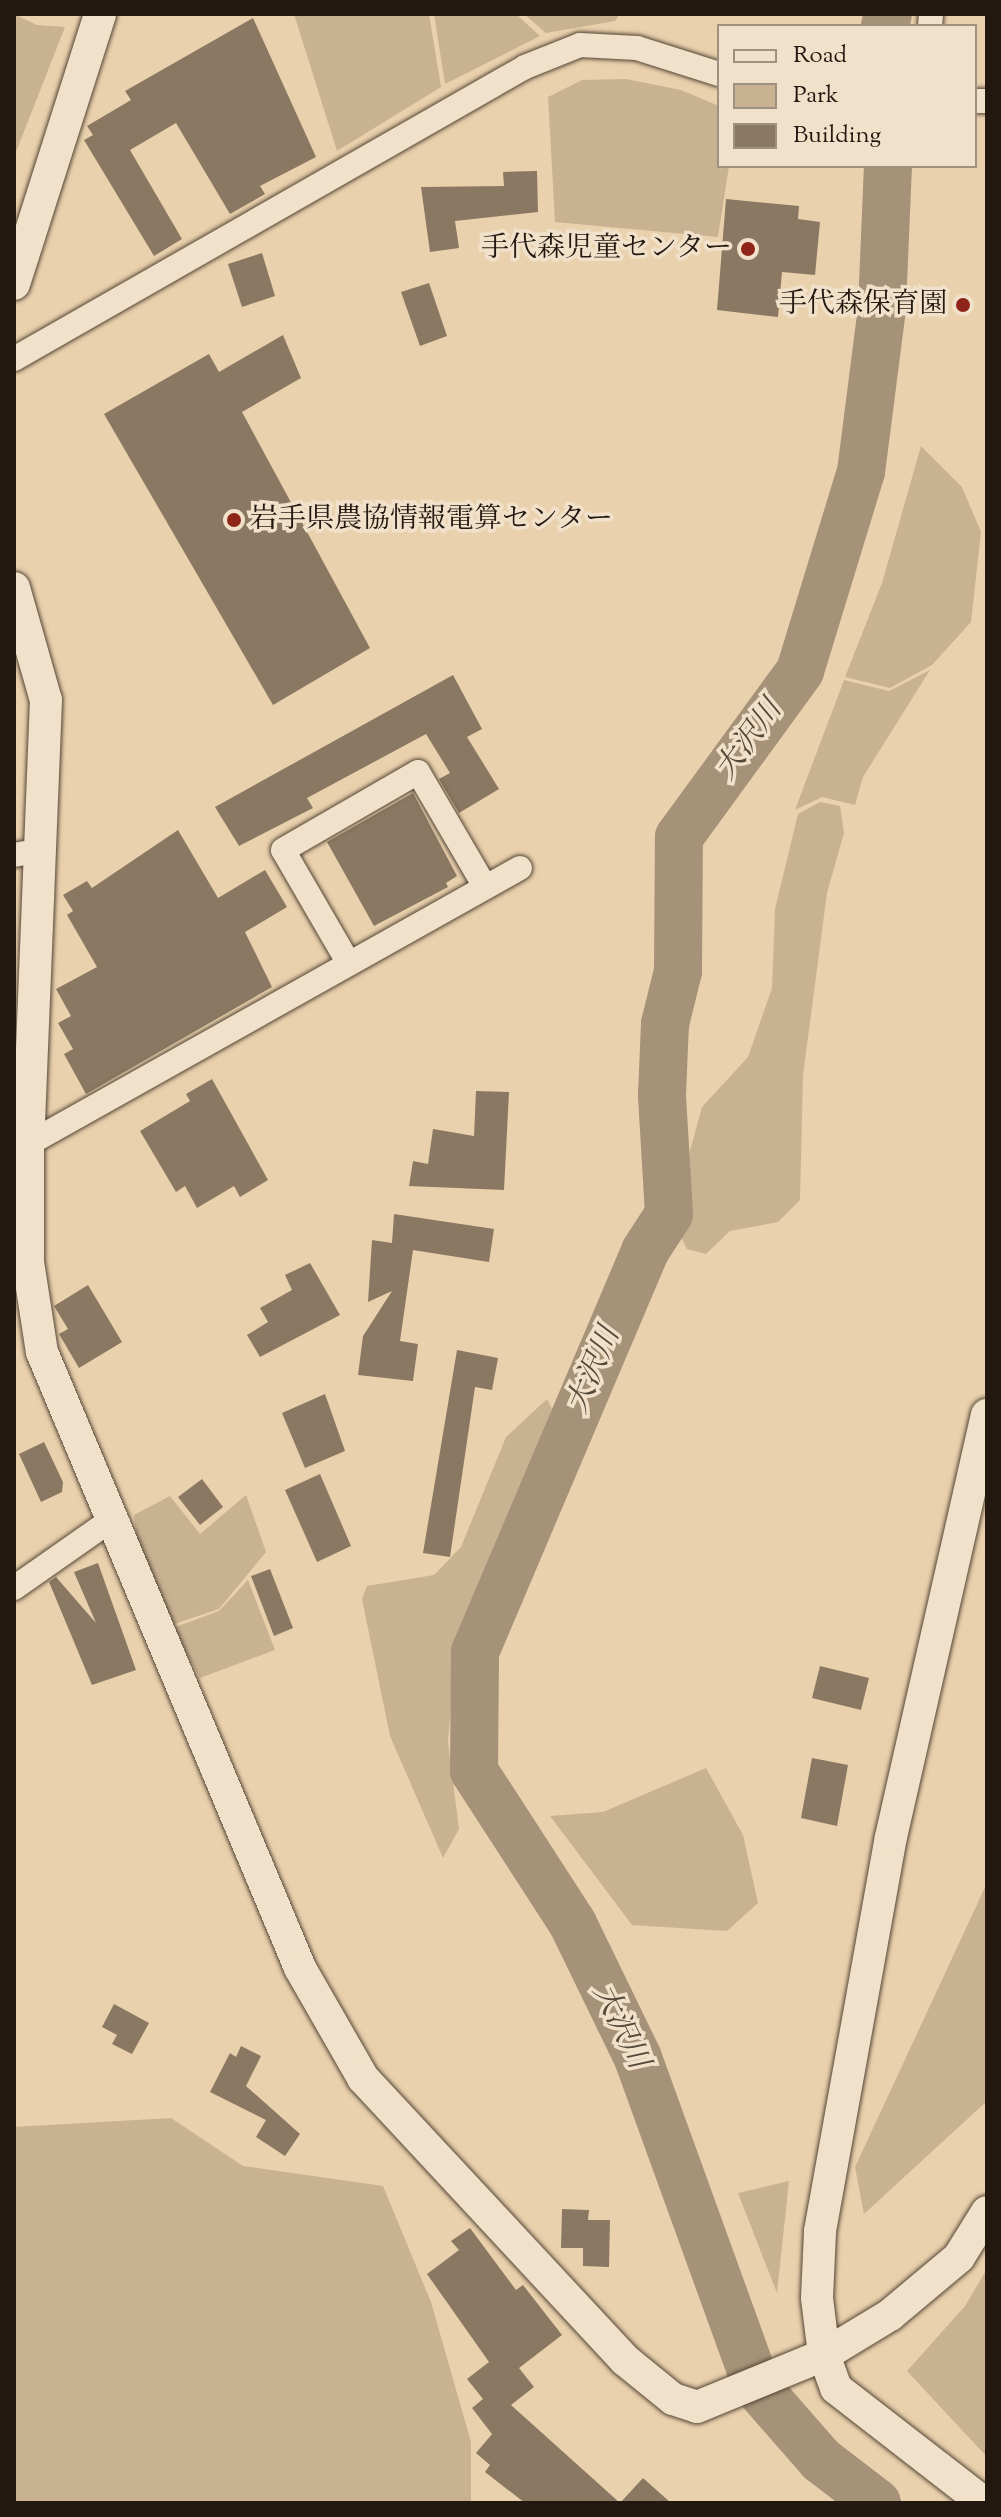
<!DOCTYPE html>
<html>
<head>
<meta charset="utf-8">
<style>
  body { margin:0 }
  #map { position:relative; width:1001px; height:2517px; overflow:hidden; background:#ead1ad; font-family:"Sorts Mill Goudy","Noto Serif JP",serif }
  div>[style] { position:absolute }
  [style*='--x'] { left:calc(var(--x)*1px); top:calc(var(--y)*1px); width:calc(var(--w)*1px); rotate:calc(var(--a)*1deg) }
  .green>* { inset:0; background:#c8b292 }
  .river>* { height:48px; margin:-24px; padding:0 24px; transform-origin:24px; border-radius:24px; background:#a69278 }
  .building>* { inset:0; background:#8a7862 }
  .roads { filter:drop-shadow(0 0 2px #544637) drop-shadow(0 0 2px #544637) }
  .minor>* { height:24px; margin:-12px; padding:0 12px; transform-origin:12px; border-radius:12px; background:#f1e1ca }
  .tertiary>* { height:32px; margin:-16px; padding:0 16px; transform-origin:16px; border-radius:16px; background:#f1e1ca }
  .dots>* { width:22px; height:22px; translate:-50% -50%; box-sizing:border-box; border:4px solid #f1e1ca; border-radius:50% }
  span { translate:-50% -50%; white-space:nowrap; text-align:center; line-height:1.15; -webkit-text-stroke:7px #f1e1ca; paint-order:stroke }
  .poi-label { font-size:28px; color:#221810 }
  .right { translate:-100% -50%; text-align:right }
  .left { translate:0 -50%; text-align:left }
  .water-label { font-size:30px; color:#57493a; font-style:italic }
  .frame { position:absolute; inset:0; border:16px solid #221810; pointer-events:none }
  .legend { position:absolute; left:717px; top:24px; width:260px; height:144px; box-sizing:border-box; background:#f1e1ca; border:2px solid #9e9180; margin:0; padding:10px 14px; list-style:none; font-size:24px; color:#221810 }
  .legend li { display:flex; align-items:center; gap:16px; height:40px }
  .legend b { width:40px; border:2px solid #9e9180 }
</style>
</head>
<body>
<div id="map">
  <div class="green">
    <div style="clip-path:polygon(14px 14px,37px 25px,65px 27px,14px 157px)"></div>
    <div style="clip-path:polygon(294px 14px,429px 14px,441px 87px,337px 151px)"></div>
    <div style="clip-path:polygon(434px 14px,516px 14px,540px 36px,445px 84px)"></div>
    <div style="clip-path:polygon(524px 14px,620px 14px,615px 21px,546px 33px)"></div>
    <div style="clip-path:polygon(626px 79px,681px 90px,719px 106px,719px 166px,729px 166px,718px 237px,555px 222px,548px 97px,582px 80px)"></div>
    <div style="clip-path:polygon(921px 446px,962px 487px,981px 532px,971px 622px,932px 665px,890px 688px,845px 677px,882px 583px)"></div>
    <div style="clip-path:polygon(930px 670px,863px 777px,855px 805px,822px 797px,795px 810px,844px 680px,889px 691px)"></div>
    <div style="clip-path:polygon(820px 802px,840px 806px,844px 833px,827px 893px,803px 1075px,800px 1200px,778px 1222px,730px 1231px,706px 1254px,687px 1249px,679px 1233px,685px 1169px,702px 1107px,748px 1057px,772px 988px,775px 909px,798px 814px)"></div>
    <div style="clip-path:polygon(547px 1399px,552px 1409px,456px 1645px,448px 1742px,459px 1829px,443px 1858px,390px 1736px,362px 1599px,367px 1586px,434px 1575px,461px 1547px,506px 1437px)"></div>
    <div style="clip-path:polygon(246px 1495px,266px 1552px,219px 1609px,171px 1625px,139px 1555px,134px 1515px,170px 1496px,200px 1534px)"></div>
    <div style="clip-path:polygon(248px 1580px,275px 1650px,200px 1678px,173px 1628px,219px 1611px)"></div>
    <div style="clip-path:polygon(706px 1768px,743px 1835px,758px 1903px,727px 1931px,632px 1925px,550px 1816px,603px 1812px)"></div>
    <div style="clip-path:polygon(987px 1883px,987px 2101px,864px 2214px,855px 2167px)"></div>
    <div style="clip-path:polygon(171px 2118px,243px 2166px,383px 2186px,431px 2302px,471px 2442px,471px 2503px,14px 2503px,14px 2127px)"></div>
    <div style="clip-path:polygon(789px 2181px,777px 2293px,738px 2193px)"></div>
    <div style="clip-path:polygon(987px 2269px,987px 2457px,907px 2371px,965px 2306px)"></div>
  </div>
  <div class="river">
    <div style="--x:885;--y:26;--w:12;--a:-76"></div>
    <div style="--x:877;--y:2503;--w:71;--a:-142.5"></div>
    <div style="--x:821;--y:2460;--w:97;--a:-131.2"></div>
    <div style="--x:757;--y:2387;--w:350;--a:-109.9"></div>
    <div style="--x:638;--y:2058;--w:149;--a:-115.9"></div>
    <div style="--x:573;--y:1924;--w:182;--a:-122.9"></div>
    <div style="--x:474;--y:1771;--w:119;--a:-89.5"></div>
    <div style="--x:475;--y:1652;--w:436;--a:-67"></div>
    <div style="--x:645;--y:1251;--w:44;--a:-57"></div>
    <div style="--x:669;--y:1214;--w:119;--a:-93.4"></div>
    <div style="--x:662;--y:1095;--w:71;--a:-87.6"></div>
    <div style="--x:665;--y:1024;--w:55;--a:-76.2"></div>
    <div style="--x:678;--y:971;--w:134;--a:-89.6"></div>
    <div style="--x:679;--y:837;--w:205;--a:-53.9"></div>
    <div style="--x:800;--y:671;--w:208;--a:-73"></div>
    <div style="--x:861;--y:472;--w:165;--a:-82.7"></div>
    <div style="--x:882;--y:308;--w:142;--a:-87.6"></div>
  </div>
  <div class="building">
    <div style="clip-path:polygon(253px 18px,316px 157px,260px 186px,265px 194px,230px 214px,176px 123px,130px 150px,182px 239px,154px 256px,84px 140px,93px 135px,87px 126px,131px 100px,125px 91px)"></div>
    <div style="clip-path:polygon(537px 171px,538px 212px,455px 221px,459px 248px,430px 252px,421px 187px,504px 186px,503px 172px)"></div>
    <div style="clip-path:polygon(726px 199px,799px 206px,798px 219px,820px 222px,815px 275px,782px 272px,778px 317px,717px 310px)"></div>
    <div style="clip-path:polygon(262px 253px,275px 296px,242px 307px,228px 264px)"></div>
    <div style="clip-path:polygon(429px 283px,447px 336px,420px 346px,401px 292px)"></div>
    <div style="clip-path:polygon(283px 335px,301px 378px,242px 412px,370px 648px,273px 705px,104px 414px,209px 354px,219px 372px)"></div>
    <div style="clip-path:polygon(453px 675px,482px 729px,467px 737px,499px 789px,459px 813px,439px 779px,450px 773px,426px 734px,307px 798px,313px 808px,239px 846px,215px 807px)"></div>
    <div style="clip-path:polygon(413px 793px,457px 876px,446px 883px,448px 887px,374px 926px,327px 842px)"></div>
    <div style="clip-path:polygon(178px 830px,218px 898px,265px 870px,287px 907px,245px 932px,272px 987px,86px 1094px,64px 1054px,73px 1049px,58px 1023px,71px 1016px,56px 989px,97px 967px,67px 915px,73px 911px,63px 895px,87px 881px,92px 888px)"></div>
    <div style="clip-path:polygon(212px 1079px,268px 1180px,240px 1197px,234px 1186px,197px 1208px,185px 1186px,176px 1192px,140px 1131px,190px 1101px,186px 1094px)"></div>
    <div style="clip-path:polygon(476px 1091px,509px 1092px,504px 1190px,409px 1186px,413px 1161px,428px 1164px,433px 1129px,474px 1136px)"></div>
    <div style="clip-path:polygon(394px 1214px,494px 1229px,489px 1262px,413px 1250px,400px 1341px,418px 1344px,413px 1381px,358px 1375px,363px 1336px,392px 1291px,368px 1302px,372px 1240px,392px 1243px)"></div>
    <div style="clip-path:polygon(310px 1263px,340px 1315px,260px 1357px,247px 1335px,268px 1322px,260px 1308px,292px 1290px,285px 1275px)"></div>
    <div style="clip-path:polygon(88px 1285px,122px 1342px,79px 1368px,59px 1334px,68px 1329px,54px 1306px)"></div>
    <div style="clip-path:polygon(457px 1350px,498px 1358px,492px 1390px,475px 1387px,450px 1557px,423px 1553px)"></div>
    <div style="clip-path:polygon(325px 1394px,345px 1451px,305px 1468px,282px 1413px)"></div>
    <div style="clip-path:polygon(44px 1442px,63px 1482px,62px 1492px,41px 1502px,19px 1454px)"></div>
    <div style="clip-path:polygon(320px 1474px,351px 1546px,317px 1562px,285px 1490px)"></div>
    <div style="clip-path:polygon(202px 1479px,223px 1507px,200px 1525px,178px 1497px)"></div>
    <div style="clip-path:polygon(98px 1563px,136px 1670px,92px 1685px,49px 1582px,56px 1577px,96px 1623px,74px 1572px)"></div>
    <div style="clip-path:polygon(270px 1569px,293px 1628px,274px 1636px,251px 1576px)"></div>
    <div style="clip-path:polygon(820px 1666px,869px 1678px,861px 1710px,812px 1698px)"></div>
    <div style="clip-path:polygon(812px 1758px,848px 1765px,837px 1826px,801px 1818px)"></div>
    <div style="clip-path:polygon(114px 2004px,149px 2023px,132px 2054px,112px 2044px,117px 2035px,102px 2027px)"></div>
    <div style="clip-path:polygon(241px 2046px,261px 2056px,246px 2086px,300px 2134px,285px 2156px,256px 2137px,266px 2120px,210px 2092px,230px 2053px,236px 2057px)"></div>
    <div style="clip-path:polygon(562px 2209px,589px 2210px,588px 2220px,610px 2220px,609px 2267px,583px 2266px,583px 2248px,561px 2248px)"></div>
    <div style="clip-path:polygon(470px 2228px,516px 2290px,523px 2285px,562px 2335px,519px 2368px,534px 2387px,511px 2405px,620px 2503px,643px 2478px,671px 2503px,525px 2503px,485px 2472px,490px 2465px,476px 2453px,492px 2434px,472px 2408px,483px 2399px,467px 2379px,489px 2362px,427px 2274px,459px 2250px,451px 2241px)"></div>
  </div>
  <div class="roads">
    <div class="minor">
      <div style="--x:930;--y:26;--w:12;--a:-85"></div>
      <div style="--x:975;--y:101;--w:12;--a:0"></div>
      <div style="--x:14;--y:359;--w:589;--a:-29.74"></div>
      <div style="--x:525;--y:67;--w:59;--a:-21.8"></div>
      <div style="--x:580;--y:45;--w:57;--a:3"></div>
      <div style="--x:637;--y:48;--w:86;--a:17.6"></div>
      <div style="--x:14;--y:855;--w:28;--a:-10"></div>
      <div style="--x:348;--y:962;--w:129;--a:-120.1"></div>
      <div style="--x:283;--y:850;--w:156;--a:-30"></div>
      <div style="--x:418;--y:772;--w:131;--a:59.7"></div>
      <div style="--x:28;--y:1144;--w:564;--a:-29.29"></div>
      <div style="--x:14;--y:1588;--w:118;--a:-35"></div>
    </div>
    <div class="tertiary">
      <div style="--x:14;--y:284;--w:283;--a:-72.3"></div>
      <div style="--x:14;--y:588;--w:116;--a:74.1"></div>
      <div style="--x:46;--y:700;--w:444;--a:92.3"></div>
      <div style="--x:28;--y:1144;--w:118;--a:90"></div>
      <div style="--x:28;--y:1262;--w:91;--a:81.2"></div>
      <div style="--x:42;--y:1352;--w:668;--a:67.27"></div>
      <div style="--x:300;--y:1968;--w:127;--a:60.2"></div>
      <div style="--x:363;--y:2078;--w:385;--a:47.1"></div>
      <div style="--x:625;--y:2360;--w:62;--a:39.1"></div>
      <div style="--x:673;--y:2399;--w:25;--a:18"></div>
      <div style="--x:697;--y:2407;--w:137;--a:-22.3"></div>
      <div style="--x:824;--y:2355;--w:77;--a:-31.2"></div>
      <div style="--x:890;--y:2315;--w:90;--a:-40"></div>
      <div style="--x:959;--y:2257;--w:53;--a:-58.1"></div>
      <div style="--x:984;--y:2503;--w:187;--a:-142.2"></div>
      <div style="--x:836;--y:2388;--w:35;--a:-110"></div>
      <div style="--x:824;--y:2355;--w:57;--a:-97"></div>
      <div style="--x:817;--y:2298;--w:67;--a:-87.4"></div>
      <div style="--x:820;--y:2231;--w:400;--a:-79.8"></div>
      <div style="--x:891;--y:1837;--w:433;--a:-77.2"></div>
    </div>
  </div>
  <div class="dots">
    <div style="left:748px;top:249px;background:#8f2418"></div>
    <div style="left:963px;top:305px;background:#8f2418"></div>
    <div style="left:234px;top:520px;background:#8f2418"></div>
  </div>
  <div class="poi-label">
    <span class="right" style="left:732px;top:249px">手代森児童センター</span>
    <span class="right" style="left:947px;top:305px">手代森保育園</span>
    <span class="left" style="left:250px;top:520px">岩手県農協情報電算センター</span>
  </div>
  <div class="water-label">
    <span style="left:750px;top:741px;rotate:-54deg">大沢川</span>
    <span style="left:595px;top:1371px;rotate:-67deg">大沢川</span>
    <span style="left:619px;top:2027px;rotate:64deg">大沢川</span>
  </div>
  <div class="frame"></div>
  <ul class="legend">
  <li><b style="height:10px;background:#f1e1ca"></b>Road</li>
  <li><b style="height:22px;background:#c8b292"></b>Park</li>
  <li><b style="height:22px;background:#8a7862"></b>Building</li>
  </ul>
</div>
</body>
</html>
